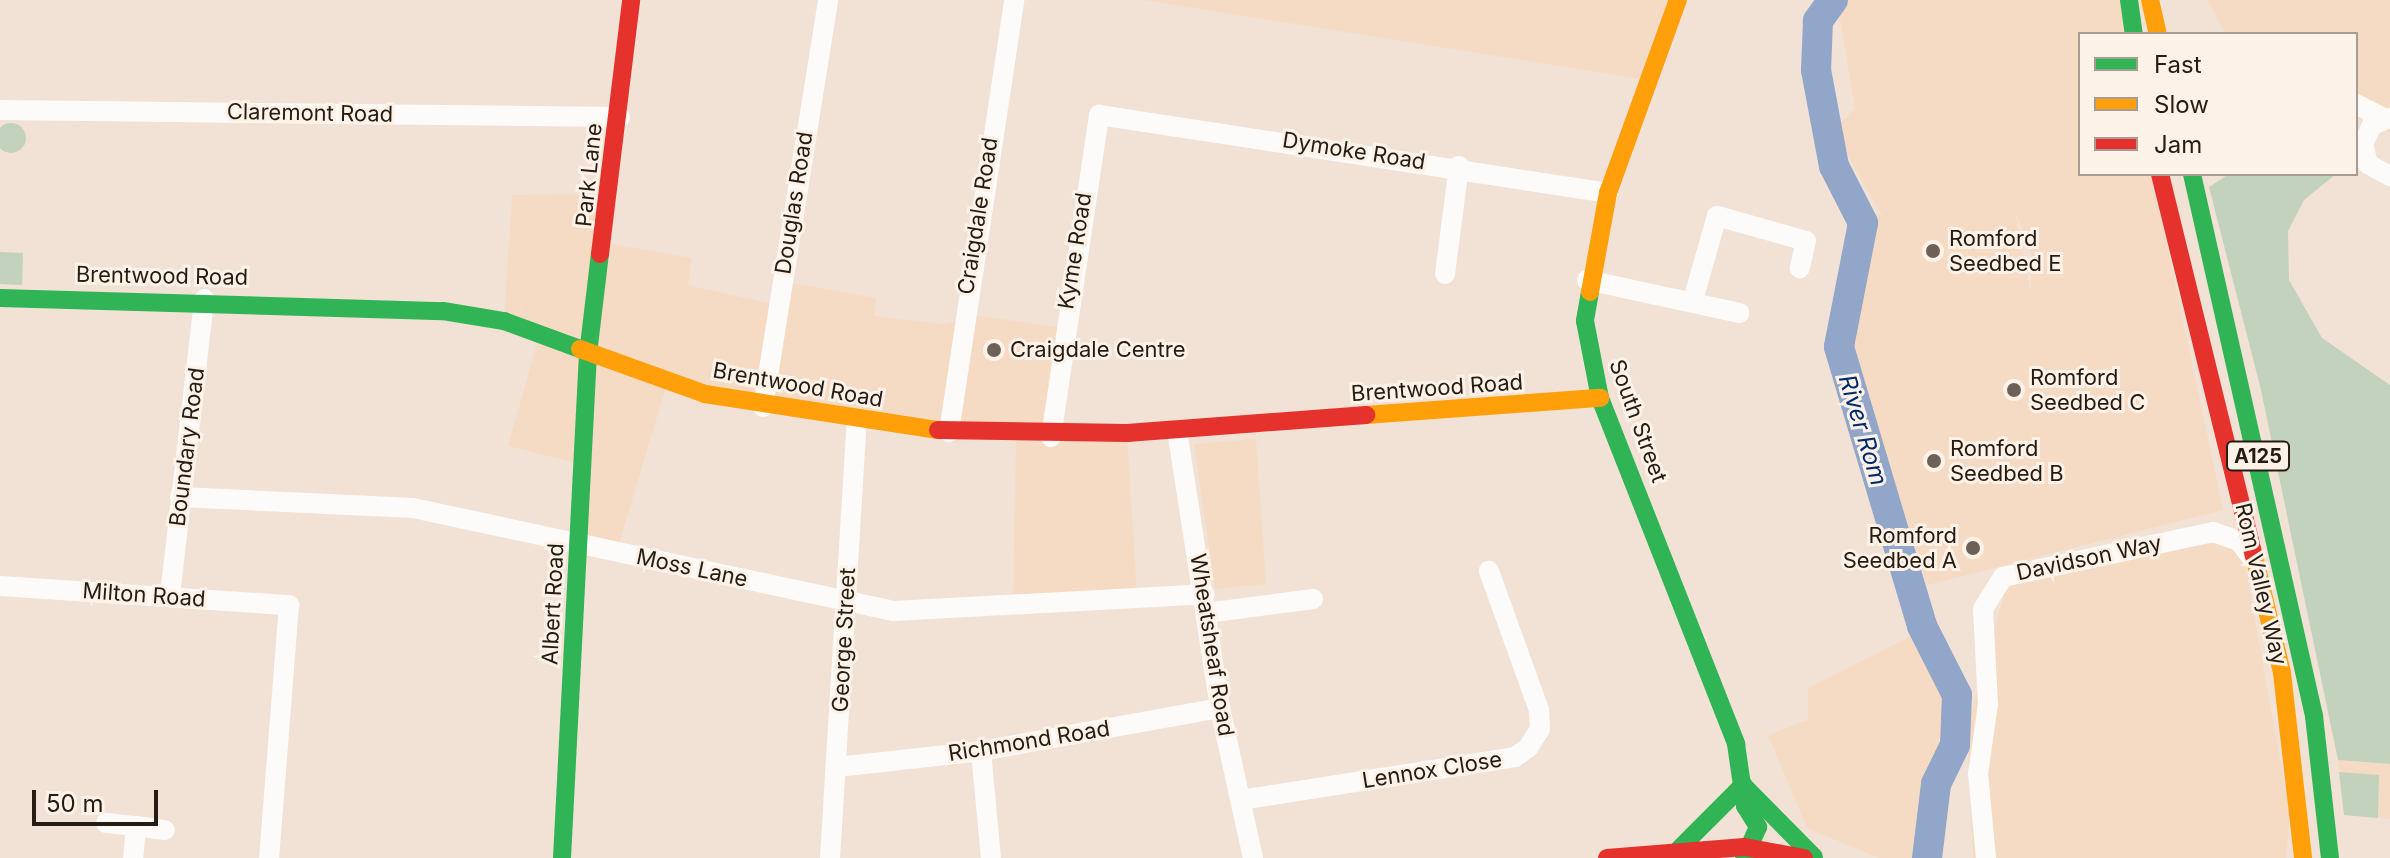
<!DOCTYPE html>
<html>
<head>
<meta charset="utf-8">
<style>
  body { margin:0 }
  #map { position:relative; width:2390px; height:858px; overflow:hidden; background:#f1e2d5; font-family:Inter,sans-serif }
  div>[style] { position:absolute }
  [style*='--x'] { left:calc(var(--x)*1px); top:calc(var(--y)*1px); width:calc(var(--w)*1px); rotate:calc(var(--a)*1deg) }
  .built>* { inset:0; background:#f5dbc4 }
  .green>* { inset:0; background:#c3d2bc }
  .round { border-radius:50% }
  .river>* { height:30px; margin:-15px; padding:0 15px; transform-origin:15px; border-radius:15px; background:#91a6c8 }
  .street>* { height:20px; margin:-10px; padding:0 10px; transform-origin:10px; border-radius:10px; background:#fdfbf9 }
  .fast>* { height:18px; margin:-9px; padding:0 9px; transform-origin:9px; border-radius:9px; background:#30b455 }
  .slow>* { height:18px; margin:-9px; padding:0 9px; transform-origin:9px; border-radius:9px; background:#ff9f0a }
  .jam>* { height:18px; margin:-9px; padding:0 9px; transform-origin:9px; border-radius:9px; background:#e5322d }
  .dots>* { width:22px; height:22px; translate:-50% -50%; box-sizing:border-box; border:4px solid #fdf2e8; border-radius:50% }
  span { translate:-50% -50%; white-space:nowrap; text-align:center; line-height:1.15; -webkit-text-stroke:6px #fdf2e8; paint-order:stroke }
  .shield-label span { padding:2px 6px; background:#fdf2e8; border:2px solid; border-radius:6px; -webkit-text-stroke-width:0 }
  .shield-label { font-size:20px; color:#261c13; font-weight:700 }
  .street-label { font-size:22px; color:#261c13 }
  .poi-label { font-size:22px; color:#261c13 }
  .left { translate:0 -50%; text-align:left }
  .right { translate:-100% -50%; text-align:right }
  .water-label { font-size:24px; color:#002b6c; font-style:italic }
  .legend { position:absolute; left:2078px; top:32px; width:280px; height:144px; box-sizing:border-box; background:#fdf2e8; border:2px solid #a79c93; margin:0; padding:10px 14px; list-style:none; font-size:24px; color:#261c13 }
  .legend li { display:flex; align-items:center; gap:16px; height:40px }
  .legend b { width:40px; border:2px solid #a79c93 }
  .scale { position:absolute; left:32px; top:790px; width:126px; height:36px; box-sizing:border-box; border:4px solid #261c13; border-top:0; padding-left:10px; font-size:24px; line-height:28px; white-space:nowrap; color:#261c13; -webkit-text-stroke:6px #fdf2e8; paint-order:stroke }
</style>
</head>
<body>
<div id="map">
  <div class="built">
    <div style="clip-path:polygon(1143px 0,1676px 0,1648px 80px)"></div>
    <div style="clip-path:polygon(evenodd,1837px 0,2123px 0,2128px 34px,2080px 34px,2080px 174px,2152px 174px,2223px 510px,1927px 585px,1848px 335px,1856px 272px,1876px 213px,1883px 218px,1834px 130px,1855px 109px,1837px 0,2015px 211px,2031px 253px,2031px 289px,2030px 288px,2015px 211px)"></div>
    <div style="clip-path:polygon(2207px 0,2390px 0,2390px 133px,2356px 113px,2356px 34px,2226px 34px)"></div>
    <div style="clip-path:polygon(596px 194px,606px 243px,692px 258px,688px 285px,777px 305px,781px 281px,876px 298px,874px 316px,943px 324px,981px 316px,1063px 328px,1051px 426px,1127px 433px,1137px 597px,1013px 606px,1016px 436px,667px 384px,619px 544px,581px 535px,584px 465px,508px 446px,540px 333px,504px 321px,512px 195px)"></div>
    <div style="clip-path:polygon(1256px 439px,1266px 584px,1215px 589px,1194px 444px)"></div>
    <div style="clip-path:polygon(2216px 542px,2243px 554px,2290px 814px,2286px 858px,1973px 858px,1967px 729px,2007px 584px)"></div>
    <div style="clip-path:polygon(1919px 632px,1948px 693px,1942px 756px,1925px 779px,1917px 858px,1879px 858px,1807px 828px,1768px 735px,1808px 720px,1808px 688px)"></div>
    <div style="clip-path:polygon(2338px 760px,2390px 764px,2390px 819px,2344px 815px)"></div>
  </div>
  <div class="green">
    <div class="round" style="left:-4px;top:123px;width:30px;height:30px"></div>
    <div style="clip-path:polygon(2229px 174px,2336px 174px,2304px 200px,2288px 231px,2289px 280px,2322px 338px,2390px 385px,2390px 764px,2338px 760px,2261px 390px,2209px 187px)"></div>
    <div style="clip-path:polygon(0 252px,23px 253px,22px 285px,0 284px)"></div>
    <div style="clip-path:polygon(2339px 772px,2379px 775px,2378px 818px,2344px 815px)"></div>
  </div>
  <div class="river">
    <div style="--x:1833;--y:0;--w:26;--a:126"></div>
    <div style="--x:1818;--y:21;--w:49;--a:92.3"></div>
    <div style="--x:1816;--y:70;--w:98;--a:79.4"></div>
    <div style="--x:1834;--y:166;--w:64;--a:63"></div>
    <div style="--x:1863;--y:223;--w:126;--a:101"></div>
    <div style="--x:1839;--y:347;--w:291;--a:73.4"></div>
    <div style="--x:1922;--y:626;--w:77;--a:63.1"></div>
    <div style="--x:1957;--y:695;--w:50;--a:92.3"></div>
    <div style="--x:1955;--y:745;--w:43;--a:116"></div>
    <div style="--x:1936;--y:784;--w:75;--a:96.9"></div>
  </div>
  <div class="street">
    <div style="--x:2356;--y:104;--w:33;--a:27"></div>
    <div style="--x:0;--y:110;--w:620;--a:0.65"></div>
    <div style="--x:2390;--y:118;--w:19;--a:159"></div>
    <div style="--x:2372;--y:125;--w:21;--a:115"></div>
    <div style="--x:2363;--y:144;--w:21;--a:76"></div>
    <div style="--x:2368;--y:164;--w:25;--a:29"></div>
    <div style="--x:1445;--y:274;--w:109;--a:-82.6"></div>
    <div style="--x:1587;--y:280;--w:156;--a:12.2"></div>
    <div style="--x:1693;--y:300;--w:87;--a:-74.1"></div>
    <div style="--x:1717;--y:216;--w:92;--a:15.7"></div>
    <div style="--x:1806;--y:241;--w:28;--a:103"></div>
    <div style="--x:763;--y:407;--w:412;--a:-80.9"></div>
    <div style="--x:1177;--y:430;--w:281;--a:81.2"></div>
    <div style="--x:1220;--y:708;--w:154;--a:77.6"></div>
    <div style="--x:949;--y:432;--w:437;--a:-81.4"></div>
    <div style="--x:1051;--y:437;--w:326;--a:-81.5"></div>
    <div style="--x:1099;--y:115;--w:515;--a:8.71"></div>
    <div style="--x:180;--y:497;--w:233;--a:2.7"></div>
    <div style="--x:413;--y:508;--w:492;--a:12.1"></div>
    <div style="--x:894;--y:611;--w:311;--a:-3.1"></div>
    <div style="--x:0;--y:586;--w:290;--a:3.8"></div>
    <div style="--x:289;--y:605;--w:254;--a:94.5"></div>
    <div style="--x:170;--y:595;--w:298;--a:-83.4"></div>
    <div style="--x:1207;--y:613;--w:107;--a:-7.5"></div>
    <div style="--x:981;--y:751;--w:107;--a:84.7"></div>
    <div style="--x:837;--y:767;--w:145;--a:-6.3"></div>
    <div style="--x:981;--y:751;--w:243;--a:-10.2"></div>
    <div style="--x:1241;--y:800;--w:277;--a:-8.9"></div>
    <div style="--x:1515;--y:757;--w:16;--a:-35"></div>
    <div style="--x:1528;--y:748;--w:22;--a:-58"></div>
    <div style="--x:1540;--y:729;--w:19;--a:-93"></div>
    <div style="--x:1539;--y:710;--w:148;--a:-109.8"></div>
    <div style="--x:106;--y:823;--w:30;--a:6"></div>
    <div style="--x:136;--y:826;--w:32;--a:95"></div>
    <div style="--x:136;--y:826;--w:29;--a:8"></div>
    <div style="--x:830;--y:858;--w:437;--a:-86.5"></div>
    <div style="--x:1986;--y:858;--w:84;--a:-95.4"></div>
    <div style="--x:1978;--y:774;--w:71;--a:-81.9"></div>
    <div style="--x:1988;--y:704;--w:95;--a:-93"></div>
    <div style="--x:1983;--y:609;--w:38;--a:-58"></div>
    <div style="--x:2003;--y:577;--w:215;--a:-12.1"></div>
    <div style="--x:2213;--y:532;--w:28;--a:19"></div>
    <div style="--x:2239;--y:541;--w:21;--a:53"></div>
  </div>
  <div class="fast">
    <div style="--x:2129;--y:0;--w:34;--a:82"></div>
    <div style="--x:2192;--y:174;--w:556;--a:77.31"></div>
    <div style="--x:2314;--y:716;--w:143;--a:83.6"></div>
    <div style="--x:1590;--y:292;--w:29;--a:100"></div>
    <div style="--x:1585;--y:321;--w:78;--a:79"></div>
    <div style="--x:1600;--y:398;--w:372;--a:68.5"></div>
    <div style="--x:1736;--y:744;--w:63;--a:81.7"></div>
    <div style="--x:1745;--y:806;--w:25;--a:58"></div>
    <div style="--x:1758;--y:827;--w:34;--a:114"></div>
    <div style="--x:0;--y:298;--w:443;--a:1.7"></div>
    <div style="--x:443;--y:311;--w:62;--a:9.3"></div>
    <div style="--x:504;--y:321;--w:81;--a:20.2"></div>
    <div style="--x:1679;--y:849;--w:91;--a:-45"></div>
    <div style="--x:1743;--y:785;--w:101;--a:45.4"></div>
    <div style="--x:562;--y:858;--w:505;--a:-87.05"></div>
    <div style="--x:588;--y:354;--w:101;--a:-83.2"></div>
  </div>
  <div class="slow">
    <div style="--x:2150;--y:0;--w:35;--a:77"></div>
    <div style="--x:1590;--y:292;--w:101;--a:-79.7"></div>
    <div style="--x:1608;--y:193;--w:205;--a:-70.1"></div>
    <div style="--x:580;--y:349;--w:133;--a:19.8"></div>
    <div style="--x:705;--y:394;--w:236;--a:8.8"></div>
    <div style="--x:1366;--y:415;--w:235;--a:-4.2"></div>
    <div style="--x:2254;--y:556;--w:120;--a:76.5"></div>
    <div style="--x:2282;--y:673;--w:186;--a:83.5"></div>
  </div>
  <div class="jam">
    <div style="--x:2160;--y:174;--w:393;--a:76.2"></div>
    <div style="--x:600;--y:254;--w:256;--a:-83"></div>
    <div style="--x:938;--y:430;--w:189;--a:0.9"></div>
    <div style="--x:1127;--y:433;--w:240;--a:-4.3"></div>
    <div style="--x:1607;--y:858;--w:138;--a:-4.6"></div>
    <div style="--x:1745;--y:847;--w:60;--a:10.6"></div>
  </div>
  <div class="dots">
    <div style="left:1933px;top:251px;background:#6d6157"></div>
    <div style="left:994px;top:350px;background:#6d6157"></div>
    <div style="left:2014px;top:390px;background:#6d6157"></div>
    <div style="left:1934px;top:461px;background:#6d6157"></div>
    <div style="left:1973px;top:548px;background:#6d6157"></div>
  </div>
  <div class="shield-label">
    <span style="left:2258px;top:456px">A125</span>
  </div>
  <div class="street-label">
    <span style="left:310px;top:113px;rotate:1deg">Claremont Road</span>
    <span style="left:1354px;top:151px;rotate:9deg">Dymoke Road</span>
    <span style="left:589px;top:175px;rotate:-84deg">Park Lane</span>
    <span style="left:794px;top:203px;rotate:-81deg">Douglas Road</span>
    <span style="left:978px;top:216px;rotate:-81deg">Craigdale Road</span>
    <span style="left:1075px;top:251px;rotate:-81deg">Kyme Road</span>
    <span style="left:162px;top:276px;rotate:1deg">Brentwood Road</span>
    <span style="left:798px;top:385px;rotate:10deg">Brentwood Road</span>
    <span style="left:1437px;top:388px;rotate:-4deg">Brentwood Road</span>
    <span style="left:1638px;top:421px;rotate:70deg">South Street</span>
    <span style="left:187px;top:447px;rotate:-83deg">Boundary Road</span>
    <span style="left:2089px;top:558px;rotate:-12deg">Davidson Way</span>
    <span style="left:692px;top:568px;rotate:12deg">Moss Lane</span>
    <span style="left:2261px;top:584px;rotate:77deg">Rom Valley Way</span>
    <span style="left:144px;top:595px;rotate:4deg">Milton Road</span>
    <span style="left:553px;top:604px;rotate:-87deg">Albert Road</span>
    <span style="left:844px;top:640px;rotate:-87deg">George Street</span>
    <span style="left:1212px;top:645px;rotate:81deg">Wheatsheaf Road</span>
    <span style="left:1029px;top:741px;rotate:-9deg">Richmond Road</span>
    <span style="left:1432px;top:770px;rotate:-9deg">Lennox Close</span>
  </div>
  <div class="poi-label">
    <span class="left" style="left:1949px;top:251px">Romford<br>Seedbed E</span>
    <span class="left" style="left:1010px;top:350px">Craigdale Centre</span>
    <span class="left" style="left:2030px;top:390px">Romford<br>Seedbed C</span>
    <span class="left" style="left:1950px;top:461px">Romford<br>Seedbed B</span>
    <span class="right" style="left:1957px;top:548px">Romford<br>Seedbed A</span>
  </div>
  <div class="water-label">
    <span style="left:1863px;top:430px;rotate:73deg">River Rom</span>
  </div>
  <ul class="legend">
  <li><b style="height:10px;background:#30b455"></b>Fast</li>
  <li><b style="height:10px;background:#ff9f0a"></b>Slow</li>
  <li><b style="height:10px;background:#e5322d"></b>Jam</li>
  </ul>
  <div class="scale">50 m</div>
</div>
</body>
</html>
